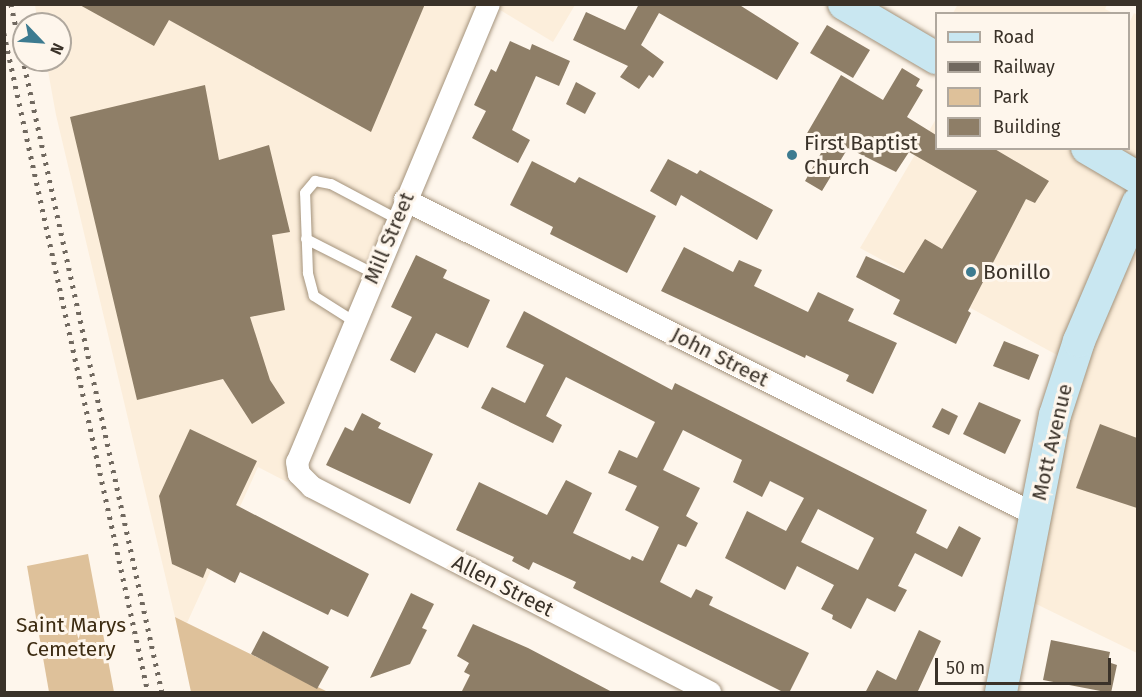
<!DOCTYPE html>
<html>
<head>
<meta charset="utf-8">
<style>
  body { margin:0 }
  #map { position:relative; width:1142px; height:697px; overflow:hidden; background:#fef6ec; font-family:"Fira Sans",sans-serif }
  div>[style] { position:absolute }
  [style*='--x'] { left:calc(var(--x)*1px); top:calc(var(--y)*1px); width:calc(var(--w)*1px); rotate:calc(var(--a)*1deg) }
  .built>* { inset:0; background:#fceedb }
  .green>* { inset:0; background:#dec19a }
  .building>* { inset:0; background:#8e7e67 }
  .roads { filter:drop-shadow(0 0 2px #a4937c) drop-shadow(0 0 2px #a4937c) }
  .lane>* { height:10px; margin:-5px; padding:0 5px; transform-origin:5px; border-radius:5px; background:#fff }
  .street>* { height:22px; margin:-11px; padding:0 11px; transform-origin:11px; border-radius:11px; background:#fff }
  .secondary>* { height:32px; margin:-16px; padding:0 16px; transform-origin:16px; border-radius:16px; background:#c9e7f1 }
  .rail>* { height:4.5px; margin-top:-2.25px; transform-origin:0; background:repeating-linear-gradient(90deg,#70685f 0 3px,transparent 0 9px) }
  .dots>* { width:16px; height:16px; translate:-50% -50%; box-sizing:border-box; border:3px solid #fef6ec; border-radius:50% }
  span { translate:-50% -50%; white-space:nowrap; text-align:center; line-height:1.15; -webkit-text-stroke:6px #fef6ec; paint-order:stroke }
  .poi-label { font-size:21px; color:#3a3229 }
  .left { translate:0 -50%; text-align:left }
  .street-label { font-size:21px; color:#3a3229 }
  .park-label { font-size:21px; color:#3d2c12 }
  .frame { position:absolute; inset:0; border:6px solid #3a3229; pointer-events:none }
  .legend { position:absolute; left:935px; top:12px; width:195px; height:138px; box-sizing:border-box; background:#fef6ec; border:2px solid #b0a89e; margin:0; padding:8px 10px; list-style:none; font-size:18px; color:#3a3229 }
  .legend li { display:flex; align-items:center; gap:12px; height:30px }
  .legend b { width:30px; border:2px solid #b0a89e }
  .north { position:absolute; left:12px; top:12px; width:60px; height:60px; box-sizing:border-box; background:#fef6ec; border:2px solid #b0a89e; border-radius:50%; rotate:115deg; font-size:16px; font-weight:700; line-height:24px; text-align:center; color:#3a3229 }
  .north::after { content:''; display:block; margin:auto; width:21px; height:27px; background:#3d7b90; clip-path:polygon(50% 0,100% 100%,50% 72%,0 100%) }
  .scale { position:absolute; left:935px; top:658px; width:176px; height:27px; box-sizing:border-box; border:3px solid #3a3229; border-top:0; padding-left:8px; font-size:18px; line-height:21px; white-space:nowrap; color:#3a3229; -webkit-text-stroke:4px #fef6ec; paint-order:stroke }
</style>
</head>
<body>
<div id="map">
  <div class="built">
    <div style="clip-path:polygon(958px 4px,1107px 5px,1105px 9px,1113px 13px,953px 13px)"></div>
    <div style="clip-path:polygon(35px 5px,491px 5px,287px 482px,258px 467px,187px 623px,175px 617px,56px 115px,46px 60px,60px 60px,60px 24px,38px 24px)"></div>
    <div style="clip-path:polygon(492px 5px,575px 5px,553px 42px)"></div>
    <div style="clip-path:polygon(1134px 13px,1137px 15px,1137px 653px,1032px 602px,1055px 472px,1081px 368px,860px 248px,936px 119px,936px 148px,1128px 148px,1129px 23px)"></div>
  </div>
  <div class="green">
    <div style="clip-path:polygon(88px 554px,114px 692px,49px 692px,27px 566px)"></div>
    <div style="clip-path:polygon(175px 617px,187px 623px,328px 692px,191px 692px)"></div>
  </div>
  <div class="building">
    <div style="clip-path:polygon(78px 4px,425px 4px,371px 132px,169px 20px,154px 46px)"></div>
    <div style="clip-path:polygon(639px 4px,738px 4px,799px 43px,777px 80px,659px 13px,641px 45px,664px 62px,653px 78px,649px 75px,639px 89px,620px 77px,628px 66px,573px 40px,586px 12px,625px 30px)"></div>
    <div style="clip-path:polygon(827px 25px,870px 50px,853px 78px,810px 53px)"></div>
    <div style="clip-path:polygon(510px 41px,530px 50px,532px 44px,570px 61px,559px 86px,536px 76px,512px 130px,530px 140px,518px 163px,472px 138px,486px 111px,474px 105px,491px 69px,496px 72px)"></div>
    <div style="clip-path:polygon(902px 68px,920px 79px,916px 86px,923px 90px,907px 117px,936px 135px,936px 148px,993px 148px,1049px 181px,1035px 203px,1026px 199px,968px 311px,971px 313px,956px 344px,893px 314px,900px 300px,856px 277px,866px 256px,904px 273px,925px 239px,942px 249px,977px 191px,909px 152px,896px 172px,848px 148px,822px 191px,805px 181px,825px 146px,806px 135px,841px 75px,883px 100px)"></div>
    <div style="clip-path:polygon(576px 82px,596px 93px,585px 114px,566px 104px)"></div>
    <div style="clip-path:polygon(205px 85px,219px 160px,269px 145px,290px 232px,272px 235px,285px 310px,250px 317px,270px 380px,285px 403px,252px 424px,223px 379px,137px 400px,70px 117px)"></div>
    <div style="clip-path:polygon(668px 159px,697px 174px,700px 170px,773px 210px,757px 240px,681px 195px,676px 206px,650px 191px)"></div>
    <div style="clip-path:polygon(532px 161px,575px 183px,579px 177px,656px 216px,627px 273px,550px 234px,553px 227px,510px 205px)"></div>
    <div style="clip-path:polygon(684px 247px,733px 272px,739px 260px,762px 270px,754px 286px,808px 312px,818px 292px,854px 309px,848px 321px,897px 343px,873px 394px,846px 381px,849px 375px,806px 355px,805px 358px,661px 291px)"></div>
    <div style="clip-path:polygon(416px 255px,447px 270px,443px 278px,490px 300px,468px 348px,436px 333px,415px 373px,390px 360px,412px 317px,391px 307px)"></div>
    <div style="clip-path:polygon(evenodd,524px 311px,672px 390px,675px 383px,927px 510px,916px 533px,947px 549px,959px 526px,981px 538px,962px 577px,915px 553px,898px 586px,907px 590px,895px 612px,867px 598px,851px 629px,832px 619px,833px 615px,821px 609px,834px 585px,797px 566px,785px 590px,725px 558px,747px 511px,786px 531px,804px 498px,770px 481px,762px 497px,733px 482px,742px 460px,683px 430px,663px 470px,700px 488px,686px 516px,698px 523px,686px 547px,678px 544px,660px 582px,691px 598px,696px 589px,713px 597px,709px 605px,809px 653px,789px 693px,785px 693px,573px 588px,576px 582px,533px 562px,529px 570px,512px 561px,514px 557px,456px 530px,479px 482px,547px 515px,566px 480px,592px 493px,573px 533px,630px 560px,632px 556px,643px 561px,659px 527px,625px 510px,637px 486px,608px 473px,619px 450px,637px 458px,655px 422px,566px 377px,546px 416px,562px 425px,553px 443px,481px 408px,492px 387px,525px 403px,544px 365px,506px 347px,524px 311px,818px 509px,874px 538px,858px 570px,801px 542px,818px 509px)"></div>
    <div style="clip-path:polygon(1004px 341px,1039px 355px,1029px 380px,993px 366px)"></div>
    <div style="clip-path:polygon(979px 402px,1021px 420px,1005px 454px,963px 434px)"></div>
    <div style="clip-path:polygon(942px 408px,958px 416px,949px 435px,932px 427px)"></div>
    <div style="clip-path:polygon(362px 413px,381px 423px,378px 428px,433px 454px,410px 504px,326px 465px,345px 427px,353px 431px)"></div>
    <div style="clip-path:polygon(1100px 424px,1137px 438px,1137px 508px,1076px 488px)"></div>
    <div style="clip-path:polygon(190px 429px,257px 461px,236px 505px,369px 574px,348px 617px,331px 609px,328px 615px,240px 572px,235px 583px,207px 568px,203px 578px,172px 564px,159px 496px)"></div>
    <div style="clip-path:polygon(411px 593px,434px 604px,422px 628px,427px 630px,410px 664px,370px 678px)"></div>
    <div style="clip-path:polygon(473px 624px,528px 648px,614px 693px,461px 693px,470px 675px,464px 672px,469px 663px,457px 656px)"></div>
    <div style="clip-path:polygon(919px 630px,941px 641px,918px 691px,922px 693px,865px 693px,877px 670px,896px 680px)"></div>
    <div style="clip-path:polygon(263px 631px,329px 667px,317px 689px,251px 654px)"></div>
    <div style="clip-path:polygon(1051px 640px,1110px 652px,1108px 662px,1117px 665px,1111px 693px,1043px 680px)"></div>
  </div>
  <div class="roads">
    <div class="lane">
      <div style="--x:306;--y:239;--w:77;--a:26.9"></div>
      <div style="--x:355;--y:322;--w:49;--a:-147.6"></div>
      <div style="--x:314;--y:296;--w:24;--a:-105"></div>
      <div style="--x:308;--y:273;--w:80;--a:-92.1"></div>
      <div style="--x:305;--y:193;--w:16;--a:-50"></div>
      <div style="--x:315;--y:181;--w:16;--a:11"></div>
      <div style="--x:331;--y:184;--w:75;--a:27.9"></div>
    </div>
    <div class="street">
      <div style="--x:489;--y:4;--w:497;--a:112.7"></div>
      <div style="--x:297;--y:462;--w:12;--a:81"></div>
      <div style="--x:299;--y:474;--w:18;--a:45"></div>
      <div style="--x:312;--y:487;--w:448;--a:27.3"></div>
      <div style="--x:405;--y:200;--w:703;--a:26.53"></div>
    </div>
    <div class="secondary">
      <div style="--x:844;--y:4;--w:107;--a:30.4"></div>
      <div style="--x:1087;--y:148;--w:59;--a:30.5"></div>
      <div style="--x:1001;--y:692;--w:282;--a:-79"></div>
      <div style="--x:1055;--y:415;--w:78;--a:-72"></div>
      <div style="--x:1079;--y:341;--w:150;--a:-66.9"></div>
    </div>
  </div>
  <div class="rail">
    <div style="--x:11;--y:4;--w:704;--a:77.62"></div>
    <div style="--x:4;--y:33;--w:675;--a:77.67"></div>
  </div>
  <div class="dots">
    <div style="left:792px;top:155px;background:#3d7b90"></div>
    <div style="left:971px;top:272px;background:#3d7b90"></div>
  </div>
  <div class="poi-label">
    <span class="left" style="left:804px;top:155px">First Baptist<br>Church</span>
    <span class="left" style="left:983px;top:272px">Bonillo</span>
  </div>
  <div class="street-label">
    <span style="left:389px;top:238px;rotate:-67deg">Mill Street</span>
    <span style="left:720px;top:357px;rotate:27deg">John Street</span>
    <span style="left:1052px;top:442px;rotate:-77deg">Mott Avenue</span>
    <span style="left:503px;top:586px;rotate:27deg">Allen Street</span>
  </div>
  <div class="park-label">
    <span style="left:71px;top:637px">Saint Marys<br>Cemetery</span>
  </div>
  <div class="frame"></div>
  <ul class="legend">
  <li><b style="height:8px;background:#c9e7f1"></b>Road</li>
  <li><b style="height:8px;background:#70685f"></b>Railway</li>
  <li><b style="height:16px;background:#dec19a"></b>Park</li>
  <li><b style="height:16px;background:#8e7e67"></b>Building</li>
  </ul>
  <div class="north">N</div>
  <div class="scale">50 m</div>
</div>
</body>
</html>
